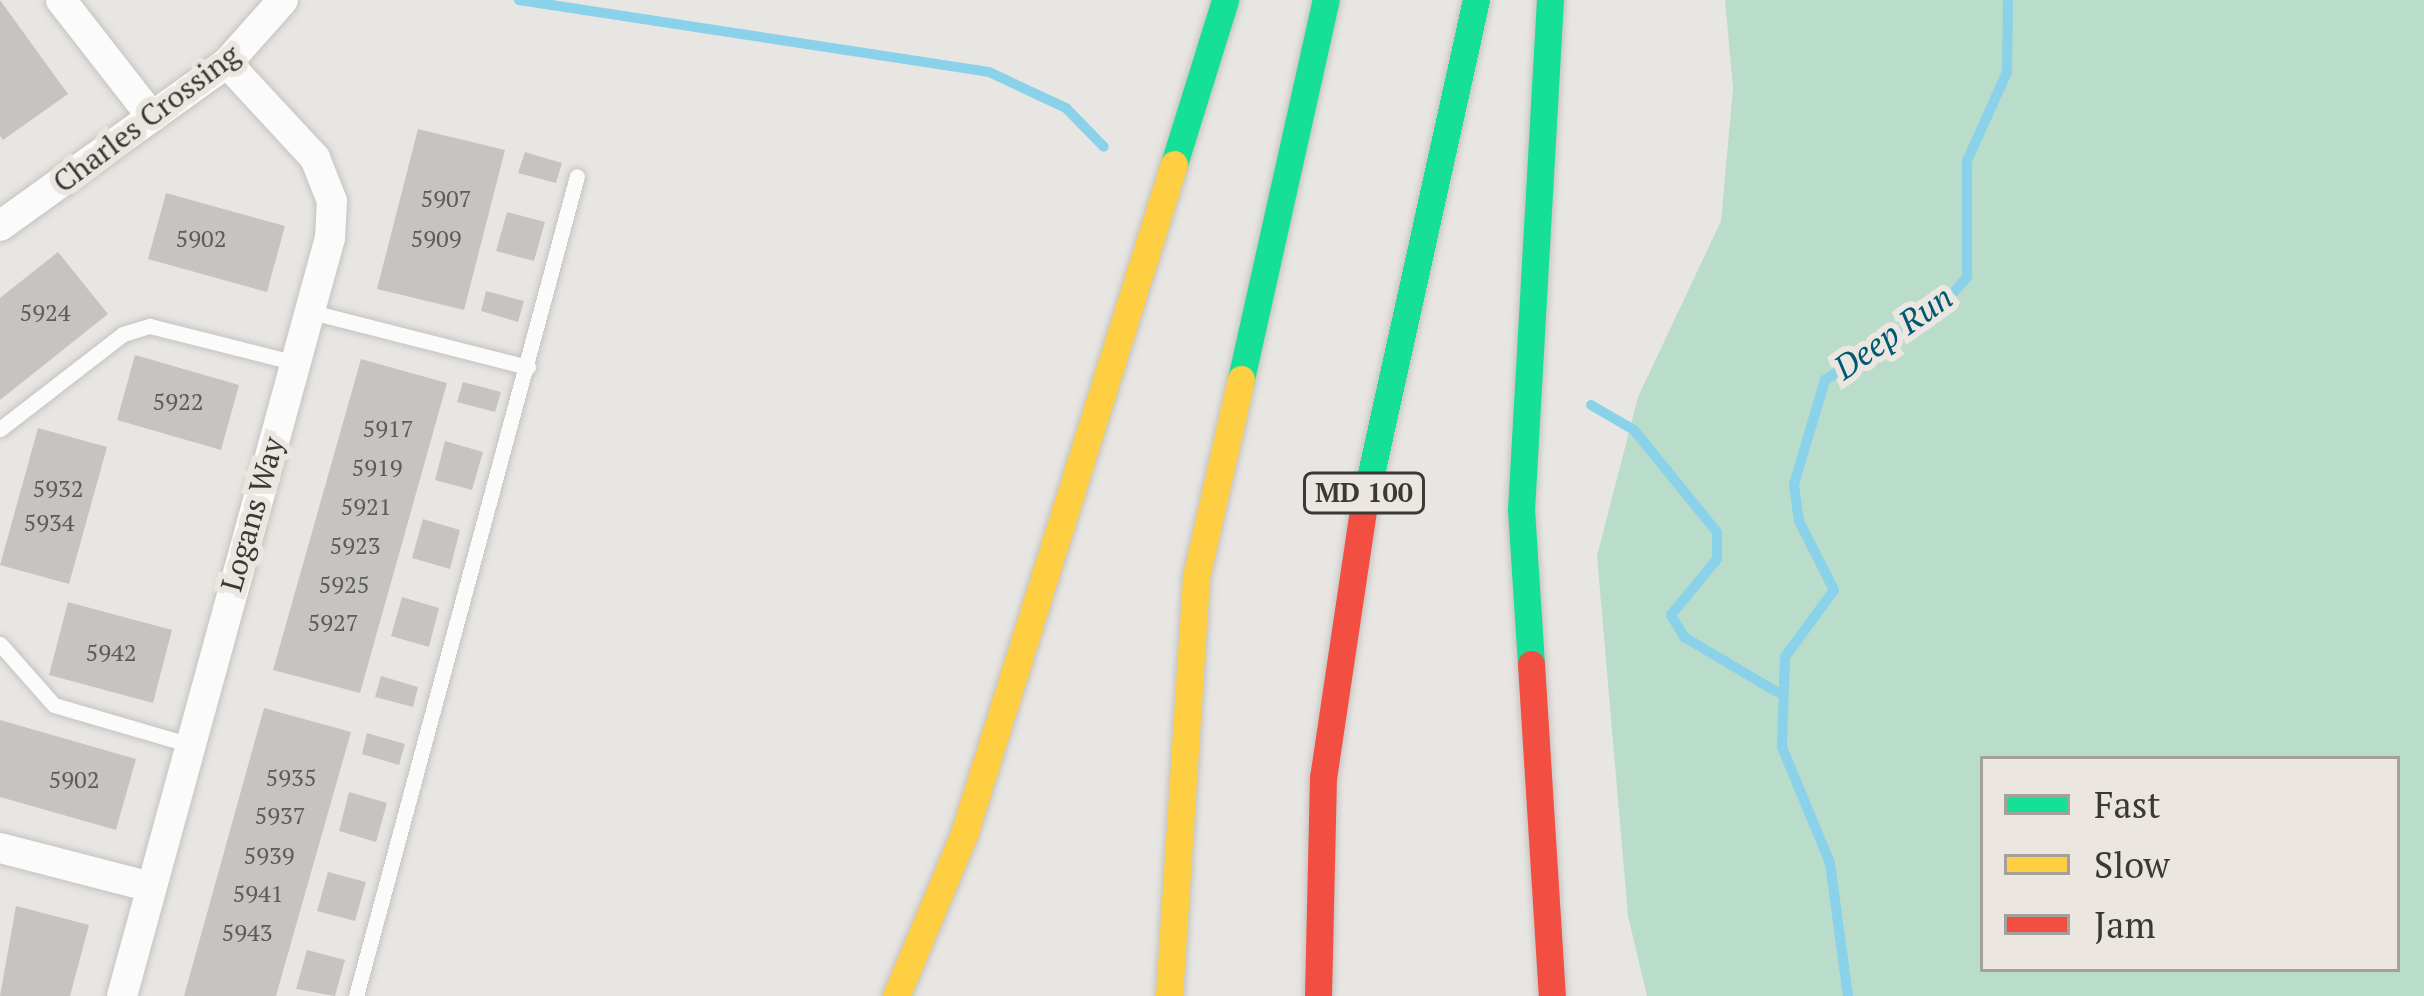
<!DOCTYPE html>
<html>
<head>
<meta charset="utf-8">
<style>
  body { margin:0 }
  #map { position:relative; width:2424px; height:996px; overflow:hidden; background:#e8e6e3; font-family:"PT Serif",serif }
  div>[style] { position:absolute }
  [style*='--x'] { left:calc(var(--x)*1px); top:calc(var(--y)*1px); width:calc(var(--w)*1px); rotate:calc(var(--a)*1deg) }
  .green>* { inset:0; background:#badccb }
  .stream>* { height:10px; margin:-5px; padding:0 5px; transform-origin:5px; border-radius:5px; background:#8ad1ea }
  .building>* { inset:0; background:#c6c4c2 }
  .roads { filter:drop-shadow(0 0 3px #c5c3c0) drop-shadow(0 0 3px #c5c3c0) }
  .lane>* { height:15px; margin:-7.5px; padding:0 7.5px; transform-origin:7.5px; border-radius:7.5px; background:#fcfbfb }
  .street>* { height:30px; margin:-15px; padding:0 15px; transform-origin:15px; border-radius:15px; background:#fcfbfb }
  .fast>* { height:27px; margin:-13.5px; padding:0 13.5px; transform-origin:13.5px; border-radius:13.5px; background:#16e098 }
  .slow>* { height:27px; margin:-13.5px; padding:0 13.5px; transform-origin:13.5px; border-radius:13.5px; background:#ffcf43 }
  .jam>* { height:27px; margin:-13.5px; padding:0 13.5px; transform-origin:13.5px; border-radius:13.5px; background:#f24e42 }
  span { translate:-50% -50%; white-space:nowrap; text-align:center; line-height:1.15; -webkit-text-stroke:12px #ebe6e0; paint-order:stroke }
  .number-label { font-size:24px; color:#5d5c59 }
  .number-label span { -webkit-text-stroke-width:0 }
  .shield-label span { padding:3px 9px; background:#ebe6e0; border:3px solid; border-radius:9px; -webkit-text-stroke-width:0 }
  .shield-label { font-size:27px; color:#3a3936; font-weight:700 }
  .street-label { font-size:30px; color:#3a3936 }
  .water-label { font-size:33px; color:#005972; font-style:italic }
  .legend { position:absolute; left:1980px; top:756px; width:420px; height:216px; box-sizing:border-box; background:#ebe6e0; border:3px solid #a4a19c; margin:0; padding:15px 21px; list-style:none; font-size:36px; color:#3a3936 }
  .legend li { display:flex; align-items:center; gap:24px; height:60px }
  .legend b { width:60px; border:3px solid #a4a19c }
</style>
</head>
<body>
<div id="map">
  <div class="green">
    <div style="clip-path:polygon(evenodd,1725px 0,2424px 0,2424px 996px,1647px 996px,1628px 916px,1597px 556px,1638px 397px,1721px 221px,1733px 88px,1725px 0,2397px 759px,2397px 969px,1983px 969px,1983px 759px,2397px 759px)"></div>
  </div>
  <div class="stream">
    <div style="--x:519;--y:0;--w:475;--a:8.7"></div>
    <div style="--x:989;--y:72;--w:85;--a:25.1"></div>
    <div style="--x:1066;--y:108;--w:54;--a:45.7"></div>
    <div style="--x:1591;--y:405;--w:50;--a:30.2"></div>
    <div style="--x:1634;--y:430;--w:132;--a:50.9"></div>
    <div style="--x:1717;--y:532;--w:27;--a:90"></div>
    <div style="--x:1717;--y:559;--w:72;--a:129.4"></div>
    <div style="--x:1671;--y:615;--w:26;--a:59"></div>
    <div style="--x:1684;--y:637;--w:108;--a:30.6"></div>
    <div style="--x:1848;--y:996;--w:134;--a:-97.7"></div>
    <div style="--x:1830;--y:863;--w:126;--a:-112.5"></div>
    <div style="--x:1782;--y:747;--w:90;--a:-88.1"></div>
    <div style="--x:1785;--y:657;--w:83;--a:-53.8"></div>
    <div style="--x:1834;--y:590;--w:77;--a:-116.9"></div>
    <div style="--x:1799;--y:521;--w:37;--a:-98"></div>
    <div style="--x:1794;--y:484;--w:109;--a:-73.4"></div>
    <div style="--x:1825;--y:380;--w:137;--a:-32.2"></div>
    <div style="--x:1941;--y:307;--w:40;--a:-49"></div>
    <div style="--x:1967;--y:277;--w:116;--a:-90"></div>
    <div style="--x:1967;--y:161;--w:98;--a:-65.8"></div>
    <div style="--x:2007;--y:72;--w:72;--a:-89.2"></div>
  </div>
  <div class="building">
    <div style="clip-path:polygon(0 0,68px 94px,3px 140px,0 136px)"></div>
    <div style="clip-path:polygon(418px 129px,505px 150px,464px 310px,377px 289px)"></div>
    <div style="clip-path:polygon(525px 152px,562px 163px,556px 183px,518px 173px)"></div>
    <div style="clip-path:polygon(166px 193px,285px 226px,267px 292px,148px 259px)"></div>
    <div style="clip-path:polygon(507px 212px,545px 222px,534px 261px,496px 251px)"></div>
    <div style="clip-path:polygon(58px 252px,108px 314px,0 400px,0 298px)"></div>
    <div style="clip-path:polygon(486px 291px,524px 301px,518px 322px,481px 311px)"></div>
    <div style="clip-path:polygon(135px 355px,239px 385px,221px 450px,117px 420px)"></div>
    <div style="clip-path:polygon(361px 359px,447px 383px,360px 693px,273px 670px)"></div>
    <div style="clip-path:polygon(463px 382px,501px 392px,495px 412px,457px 402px)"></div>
    <div style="clip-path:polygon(38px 428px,107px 447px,69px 584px,0 565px)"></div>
    <div style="clip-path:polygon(445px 441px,483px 452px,472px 490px,435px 480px)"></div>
    <div style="clip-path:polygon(423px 519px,460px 530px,450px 569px,412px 558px)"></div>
    <div style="clip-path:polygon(402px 597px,439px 608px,429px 647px,391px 636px)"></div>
    <div style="clip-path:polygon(68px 602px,172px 630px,153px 703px,49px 675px)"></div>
    <div style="clip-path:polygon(381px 676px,418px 687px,413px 707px,375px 697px)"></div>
    <div style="clip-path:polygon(264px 708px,351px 732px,318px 848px,276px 996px,184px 996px)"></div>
    <div style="clip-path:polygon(0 720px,136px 759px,116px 830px,0 797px)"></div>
    <div style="clip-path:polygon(367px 733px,405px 744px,399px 765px,362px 754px)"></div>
    <div style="clip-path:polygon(349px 792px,387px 803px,376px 842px,339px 831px)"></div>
    <div style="clip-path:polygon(328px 872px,366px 882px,355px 921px,317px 911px)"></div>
    <div style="clip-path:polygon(16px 906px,89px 925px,70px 996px,0 996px)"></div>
    <div style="clip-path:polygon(307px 950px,345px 960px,335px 996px,296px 989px)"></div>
  </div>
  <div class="roads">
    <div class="lane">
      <div style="--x:312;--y:312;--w:223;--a:14.3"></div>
      <div style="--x:0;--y:429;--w:155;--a:-37.7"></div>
      <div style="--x:123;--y:334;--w:28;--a:-17"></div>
      <div style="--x:150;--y:326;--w:151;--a:14.2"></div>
      <div style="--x:0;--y:644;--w:81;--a:48.5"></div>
      <div style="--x:54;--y:705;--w:135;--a:16.3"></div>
      <div style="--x:356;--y:996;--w:849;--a:-74.92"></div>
    </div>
    <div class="street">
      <div style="--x:61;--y:0;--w:148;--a:52.1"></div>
      <div style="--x:0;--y:226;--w:279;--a:-35.7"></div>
      <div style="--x:227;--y:63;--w:84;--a:-48.4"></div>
      <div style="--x:0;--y:848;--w:156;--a:14.5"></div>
      <div style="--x:122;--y:996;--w:786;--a:-74.66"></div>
      <div style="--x:330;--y:238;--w:37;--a:-87"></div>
      <div style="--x:332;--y:201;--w:46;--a:-111.6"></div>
      <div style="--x:315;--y:158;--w:129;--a:-132.8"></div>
    </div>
    <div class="fast">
      <div style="--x:1174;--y:164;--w:172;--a:-72.7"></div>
      <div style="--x:1241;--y:379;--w:388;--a:-77.4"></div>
      <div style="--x:1364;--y:505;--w:517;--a:-77.5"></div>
      <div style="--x:1531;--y:664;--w:154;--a:-93.7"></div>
      <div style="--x:1521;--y:510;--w:511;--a:-86.75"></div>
    </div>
    <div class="slow">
      <div style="--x:896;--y:996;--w:176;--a:-67.2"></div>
      <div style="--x:964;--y:834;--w:702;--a:-72.6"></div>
      <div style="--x:1169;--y:996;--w:420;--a:-86.3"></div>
      <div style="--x:1196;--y:577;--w:203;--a:-77.2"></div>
    </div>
    <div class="jam">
      <div style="--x:1531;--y:664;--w:333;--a:86.4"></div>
      <div style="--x:1318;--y:996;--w:218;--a:-88.7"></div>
      <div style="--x:1323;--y:778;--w:276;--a:-81.5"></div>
    </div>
  </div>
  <div class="number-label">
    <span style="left:446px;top:199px">5907</span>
    <span style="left:201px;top:239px">5902</span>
    <span style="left:436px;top:239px">5909</span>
    <span style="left:45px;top:313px">5924</span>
    <span style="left:178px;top:402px">5922</span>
    <span style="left:388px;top:429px">5917</span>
    <span style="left:377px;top:468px">5919</span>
    <span style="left:58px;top:489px">5932</span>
    <span style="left:366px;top:507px">5921</span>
    <span style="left:49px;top:523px">5934</span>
    <span style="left:355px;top:546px">5923</span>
    <span style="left:344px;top:585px">5925</span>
    <span style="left:333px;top:623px">5927</span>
    <span style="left:111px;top:653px">5942</span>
    <span style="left:291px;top:778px">5935</span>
    <span style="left:74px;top:780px">5902</span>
    <span style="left:280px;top:816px">5937</span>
    <span style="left:269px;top:856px">5939</span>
    <span style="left:258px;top:894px">5941</span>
    <span style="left:247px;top:933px">5943</span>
  </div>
  <div class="shield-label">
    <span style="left:1364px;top:493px">MD 100</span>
  </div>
  <div class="street-label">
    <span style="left:146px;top:118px;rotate:-37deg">Charles Crossing</span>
    <span style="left:252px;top:514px;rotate:-74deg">Logans Way</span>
  </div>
  <div class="water-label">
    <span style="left:1893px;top:332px;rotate:-35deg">Deep Run</span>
  </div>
  <ul class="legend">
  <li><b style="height:15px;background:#16e098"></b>Fast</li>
  <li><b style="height:15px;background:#ffcf43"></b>Slow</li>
  <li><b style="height:15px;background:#f24e42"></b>Jam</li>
  </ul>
</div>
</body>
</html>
